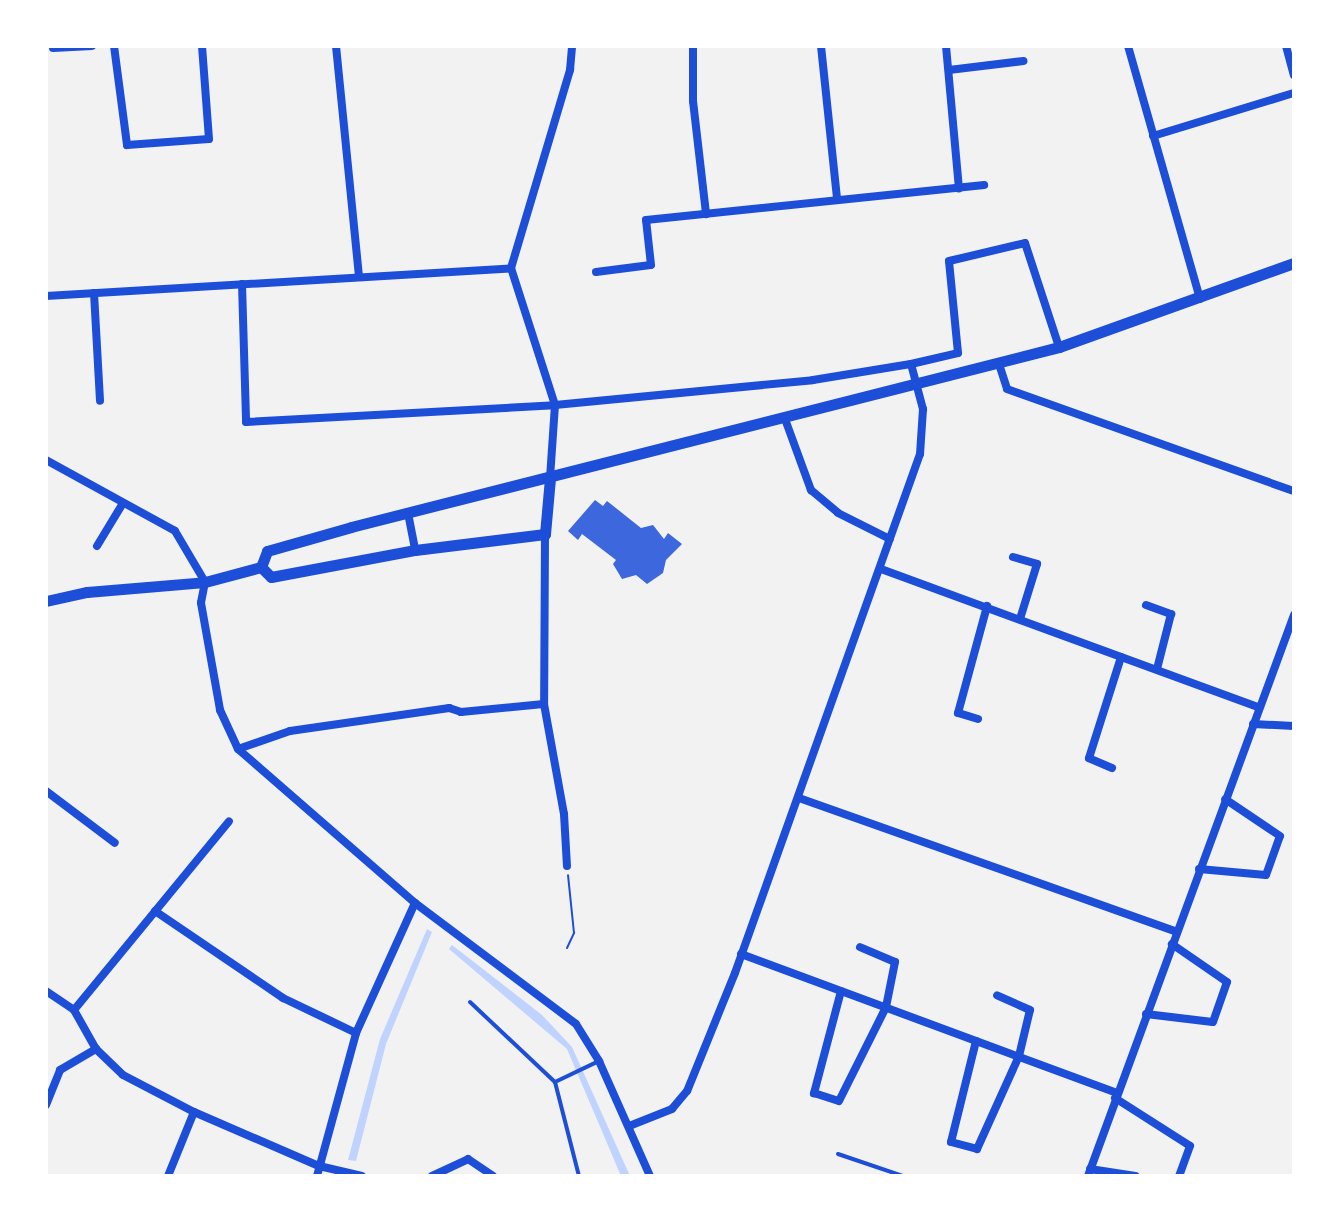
<!DOCTYPE html>
<html>
<head>
<meta charset="utf-8">
<style>
	body { margin:0 }
	#map { position:relative; width:1340px; height:1222px; overflow:hidden; background:#f2f2f2; font-family:Roboto,sans-serif }
	div>[style] { position:absolute }
	.water>* { inset:0; background:#bfd3fe }
	.building>* { inset:0; background:#3d67dc }
	.path>* { height:2px; margin:-1px; padding:0 1px; transform-origin:1px; border-radius:1px; background:#1d4ed8 }
	.service>* { height:4px; margin:-2px; padding:0 2px; transform-origin:2px; border-radius:2px; background:#1d4ed8 }
	.minor>* { height:8px; margin:-4px; padding:0 4px; transform-origin:4px; border-radius:4px; background:#1d4ed8 }
	.tertiary>* { height:11px; margin:-5.5px; padding:0 5.5px; transform-origin:5.5px; border-radius:5.5px; background:#1d4ed8 }
	span { translate:-50% -50%; white-space:nowrap; text-align:center; line-height:1.15; -webkit-text-stroke:8px #fff; paint-order:stroke }
	.frame { position:absolute; inset:0; border:48px solid #fff; pointer-events:none }
</style>
</head>
<body>
<div id="map">
	<div class="water">
		<div style="clip-path:polygon(427px 929px,432px 932px,386px 1044px,356px 1161px,348px 1160px,380px 1039px)"></div>
		<div style="clip-path:polygon(452px 945px,542px 1015px,572px 1047px,630px 1176px,621px 1176px,567px 1049px,449px 949px)"></div>
	</div>
	<div class="building">
		<div style="clip-path:polygon(595px 500px,603px 506px,607px 501px,641px 528px,653px 525px,664px 539px,668px 533px,682px 544px,666px 560px,663px 573px,647px 584px,636px 575px,622px 579px,613px 564px,616px 560px,582px 534px,578px 540px,568px 531px)"></div>
	</div>
	<div class="path">
		<div style="left:567px;top:948px;width:17px;rotate:-65deg"></div>
		<div style="left:574px;top:933px;width:58px;rotate:-95.9deg"></div>
	</div>
	<div class="service">
		<div style="left:470px;top:1002px;width:117px;rotate:43.3deg"></div>
		<div style="left:555px;top:1082px;width:97px;rotate:75.7deg"></div>
		<div style="left:555px;top:1082px;width:49px;rotate:-25.5deg"></div>
		<div style="left:838px;top:1154px;width:69px;rotate:18.7deg"></div>
	</div>
	<div class="minor">
		<div style="left:114px;top:46px;width:100px;rotate:82.5deg"></div>
		<div style="left:127px;top:145px;width:82px;rotate:-4.2deg"></div>
		<div style="left:209px;top:139px;width:93px;rotate:-94.3deg"></div>
		<div style="left:336px;top:46px;width:232px;rotate:84.3deg"></div>
		<div style="left:693px;top:46px;width:55px;rotate:90deg"></div>
		<div style="left:693px;top:101px;width:114px;rotate:83.4deg"></div>
		<div style="left:821px;top:46px;width:154px;rotate:84deg"></div>
		<div style="left:946px;top:46px;width:143px;rotate:84.8deg"></div>
		<div style="left:1128px;top:46px;width:263px;rotate:74.1deg"></div>
		<div style="left:1286px;top:46px;width:30px;rotate:75deg"></div>
		<div style="left:53px;top:48px;width:39px;rotate:-3deg"></div>
		<div style="left:949px;top:70px;width:75px;rotate:-6.9deg"></div>
		<div style="left:1153px;top:136px;width:147px;rotate:-17deg"></div>
		<div style="left:596px;top:272px;width:55px;rotate:-7.3deg"></div>
		<div style="left:651px;top:265px;width:45px;rotate:-96.3deg"></div>
		<div style="left:646px;top:220px;width:340px;rotate:-5.9deg"></div>
		<div style="left:242px;top:284px;width:138px;rotate:88.3deg"></div>
		<div style="left:246px;top:422px;width:309px;rotate:-3.1deg"></div>
		<div style="left:555px;top:405px;width:259px;rotate:-5.5deg"></div>
		<div style="left:813px;top:380px;width:99px;rotate:-9.3deg"></div>
		<div style="left:911px;top:364px;width:47px;rotate:75.1deg"></div>
		<div style="left:923px;top:409px;width:45px;rotate:93.8deg"></div>
		<div style="left:920px;top:454px;width:551px;rotate:109.62deg"></div>
		<div style="left:735px;top:973px;width:127px;rotate:112.1deg"></div>
		<div style="left:687px;top:1091px;width:23px;rotate:130deg"></div>
		<div style="left:672px;top:1109px;width:46px;rotate:158.4deg"></div>
		<div style="left:94px;top:293px;width:108px;rotate:86.8deg"></div>
		<div style="left:46px;top:296px;width:466px;rotate:-3.4deg"></div>
		<div style="left:911px;top:364px;width:48px;rotate:-13.2deg"></div>
		<div style="left:958px;top:353px;width:92px;rotate:-95.6deg"></div>
		<div style="left:949px;top:261px;width:78px;rotate:-13.3deg"></div>
		<div style="left:1025px;top:243px;width:109px;rotate:71.9deg"></div>
		<div style="left:999px;top:364px;width:26px;rotate:72deg"></div>
		<div style="left:1007px;top:389px;width:305px;rotate:19.6deg"></div>
		<div style="left:785px;top:419px;width:76px;rotate:69.9deg"></div>
		<div style="left:811px;top:490px;width:35px;rotate:40deg"></div>
		<div style="left:838px;top:513px;width:58px;rotate:26.6deg"></div>
		<div style="left:46px;top:460px;width:147px;rotate:28.8deg"></div>
		<div style="left:175px;top:531px;width:59px;rotate:59.5deg"></div>
		<div style="left:205px;top:582px;width:21px;rotate:101deg"></div>
		<div style="left:201px;top:603px;width:109px;rotate:79.9deg"></div>
		<div style="left:220px;top:710px;width:43px;rotate:65.2deg"></div>
		<div style="left:238px;top:749px;width:235px;rotate:41deg"></div>
		<div style="left:415px;top:903px;width:201px;rotate:36.9deg"></div>
		<div style="left:576px;top:1024px;width:44px;rotate:58.1deg"></div>
		<div style="left:599px;top:1061px;width:126px;rotate:66.1deg"></div>
		<div style="left:550px;top:478px;width:73px;rotate:-86.1deg"></div>
		<div style="left:555px;top:405px;width:144px;rotate:-107.8deg"></div>
		<div style="left:511px;top:268px;width:207px;rotate:-73.4deg"></div>
		<div style="left:570px;top:70px;width:24px;rotate:-85deg"></div>
		<div style="left:408px;top:513px;width:38px;rotate:79deg"></div>
		<div style="left:545px;top:534px;width:170px;rotate:90.3deg"></div>
		<div style="left:544px;top:704px;width:112px;rotate:79.7deg"></div>
		<div style="left:564px;top:814px;width:52px;rotate:86.7deg"></div>
		<div style="left:97px;top:546px;width:50px;rotate:-58.8deg"></div>
		<div style="left:1013px;top:557px;width:25px;rotate:16deg"></div>
		<div style="left:1037px;top:564px;width:58px;rotate:107.2deg"></div>
		<div style="left:881px;top:569px;width:402px;rotate:20.1deg"></div>
		<div style="left:1146px;top:605px;width:27px;rotate:20deg"></div>
		<div style="left:1171px;top:614px;width:57px;rotate:104.3deg"></div>
		<div style="left:978px;top:719px;width:21px;rotate:-163deg"></div>
		<div style="left:958px;top:713px;width:111px;rotate:-74.8deg"></div>
		<div style="left:1253px;top:724px;width:41px;rotate:2.8deg"></div>
		<div style="left:238px;top:749px;width:55px;rotate:-19.1deg"></div>
		<div style="left:290px;top:731px;width:161px;rotate:-8.2deg"></div>
		<div style="left:449px;top:708px;width:13px;rotate:18deg"></div>
		<div style="left:461px;top:712px;width:83px;rotate:-5.5deg"></div>
		<div style="left:1112px;top:768px;width:25px;rotate:-157deg"></div>
		<div style="left:1089px;top:758px;width:106px;rotate:-72.4deg"></div>
		<div style="left:46px;top:791px;width:86px;rotate:37deg"></div>
		<div style="left:799px;top:798px;width:401px;rotate:19.5deg"></div>
		<div style="left:1199px;top:869px;width:67px;rotate:5.1deg"></div>
		<div style="left:1266px;top:875px;width:41px;rotate:-70.3deg"></div>
		<div style="left:1280px;top:836px;width:66px;rotate:-146.1deg"></div>
		<div style="left:155px;top:911px;width:155px;rotate:34.2deg"></div>
		<div style="left:283px;top:998px;width:81px;rotate:25.6deg"></div>
		<div style="left:741px;top:954px;width:401px;rotate:20.3deg"></div>
		<div style="left:46px;top:991px;width:34px;rotate:34deg"></div>
		<div style="left:74px;top:1010px;width:45px;rotate:60.6deg"></div>
		<div style="left:96px;top:1049px;width:37px;rotate:44deg"></div>
		<div style="left:123px;top:1075px;width:80px;rotate:27.5deg"></div>
		<div style="left:194px;top:1112px;width:136px;rotate:23.4deg"></div>
		<div style="left:319px;top:1166px;width:44px;rotate:13.1deg"></div>
		<div style="left:841px;top:991px;width:106px;rotate:104.8deg"></div>
		<div style="left:814px;top:1093px;width:26px;rotate:18deg"></div>
		<div style="left:839px;top:1101px;width:105px;rotate:-63.4deg"></div>
		<div style="left:886px;top:1007px;width:46px;rotate:-78.7deg"></div>
		<div style="left:895px;top:962px;width:38px;rotate:-157deg"></div>
		<div style="left:74px;top:1010px;width:244px;rotate:-50.6deg"></div>
		<div style="left:1146px;top:1014px;width:67px;rotate:6.8deg"></div>
		<div style="left:1213px;top:1022px;width:42px;rotate:-70.7deg"></div>
		<div style="left:1227px;top:982px;width:67px;rotate:-145.4deg"></div>
		<div style="left:976px;top:1041px;width:104px;rotate:103.9deg"></div>
		<div style="left:951px;top:1142px;width:27px;rotate:15deg"></div>
		<div style="left:977px;top:1149px;width:102px;rotate:-65.7deg"></div>
		<div style="left:1019px;top:1056px;width:47px;rotate:-76.6deg"></div>
		<div style="left:1030px;top:1010px;width:36px;rotate:-156deg"></div>
		<div style="left:1115px;top:1098px;width:89px;rotate:32.6deg"></div>
		<div style="left:1190px;top:1146px;width:32px;rotate:110deg"></div>
		<div style="left:46px;top:1105px;width:38px;rotate:-68deg"></div>
		<div style="left:60px;top:1070px;width:42px;rotate:-30.3deg"></div>
		<div style="left:1090px;top:1169px;width:46px;rotate:8.8deg"></div>
		<div style="left:168px;top:1176px;width:69px;rotate:-67.9deg"></div>
		<div style="left:317px;top:1176px;width:148px;rotate:-74.7deg"></div>
		<div style="left:356px;top:1033px;width:143px;rotate:-65.6deg"></div>
		<div style="left:432px;top:1176px;width:40px;rotate:-25deg"></div>
		<div style="left:468px;top:1159px;width:30px;rotate:34deg"></div>
		<div style="left:1088px;top:1176px;width:598px;rotate:-69.84deg"></div>
	</div>
	<div class="tertiary">
		<div style="left:261px;top:567px;width:17px;rotate:-69deg"></div>
		<div style="left:267px;top:551px;width:87px;rotate:-15.9deg"></div>
		<div style="left:351px;top:527px;width:731px;rotate:-14.26deg"></div>
		<div style="left:1059px;top:347px;width:250px;rotate:-19.7deg"></div>
		<div style="left:261px;top:567px;width:14px;rotate:45deg"></div>
		<div style="left:271px;top:577px;width:147px;rotate:-10.6deg"></div>
		<div style="left:415px;top:550px;width:131px;rotate:-7deg"></div>
		<div style="left:545px;top:534px;width:56px;rotate:-84.9deg"></div>
		<div style="left:46px;top:601px;width:42px;rotate:-12.4deg"></div>
		<div style="left:87px;top:592px;width:118px;rotate:-4.8deg"></div>
		<div style="left:205px;top:582px;width:58px;rotate:-15deg"></div>
	</div>
	<div class="frame"></div>
</div>
</body>
</html>
